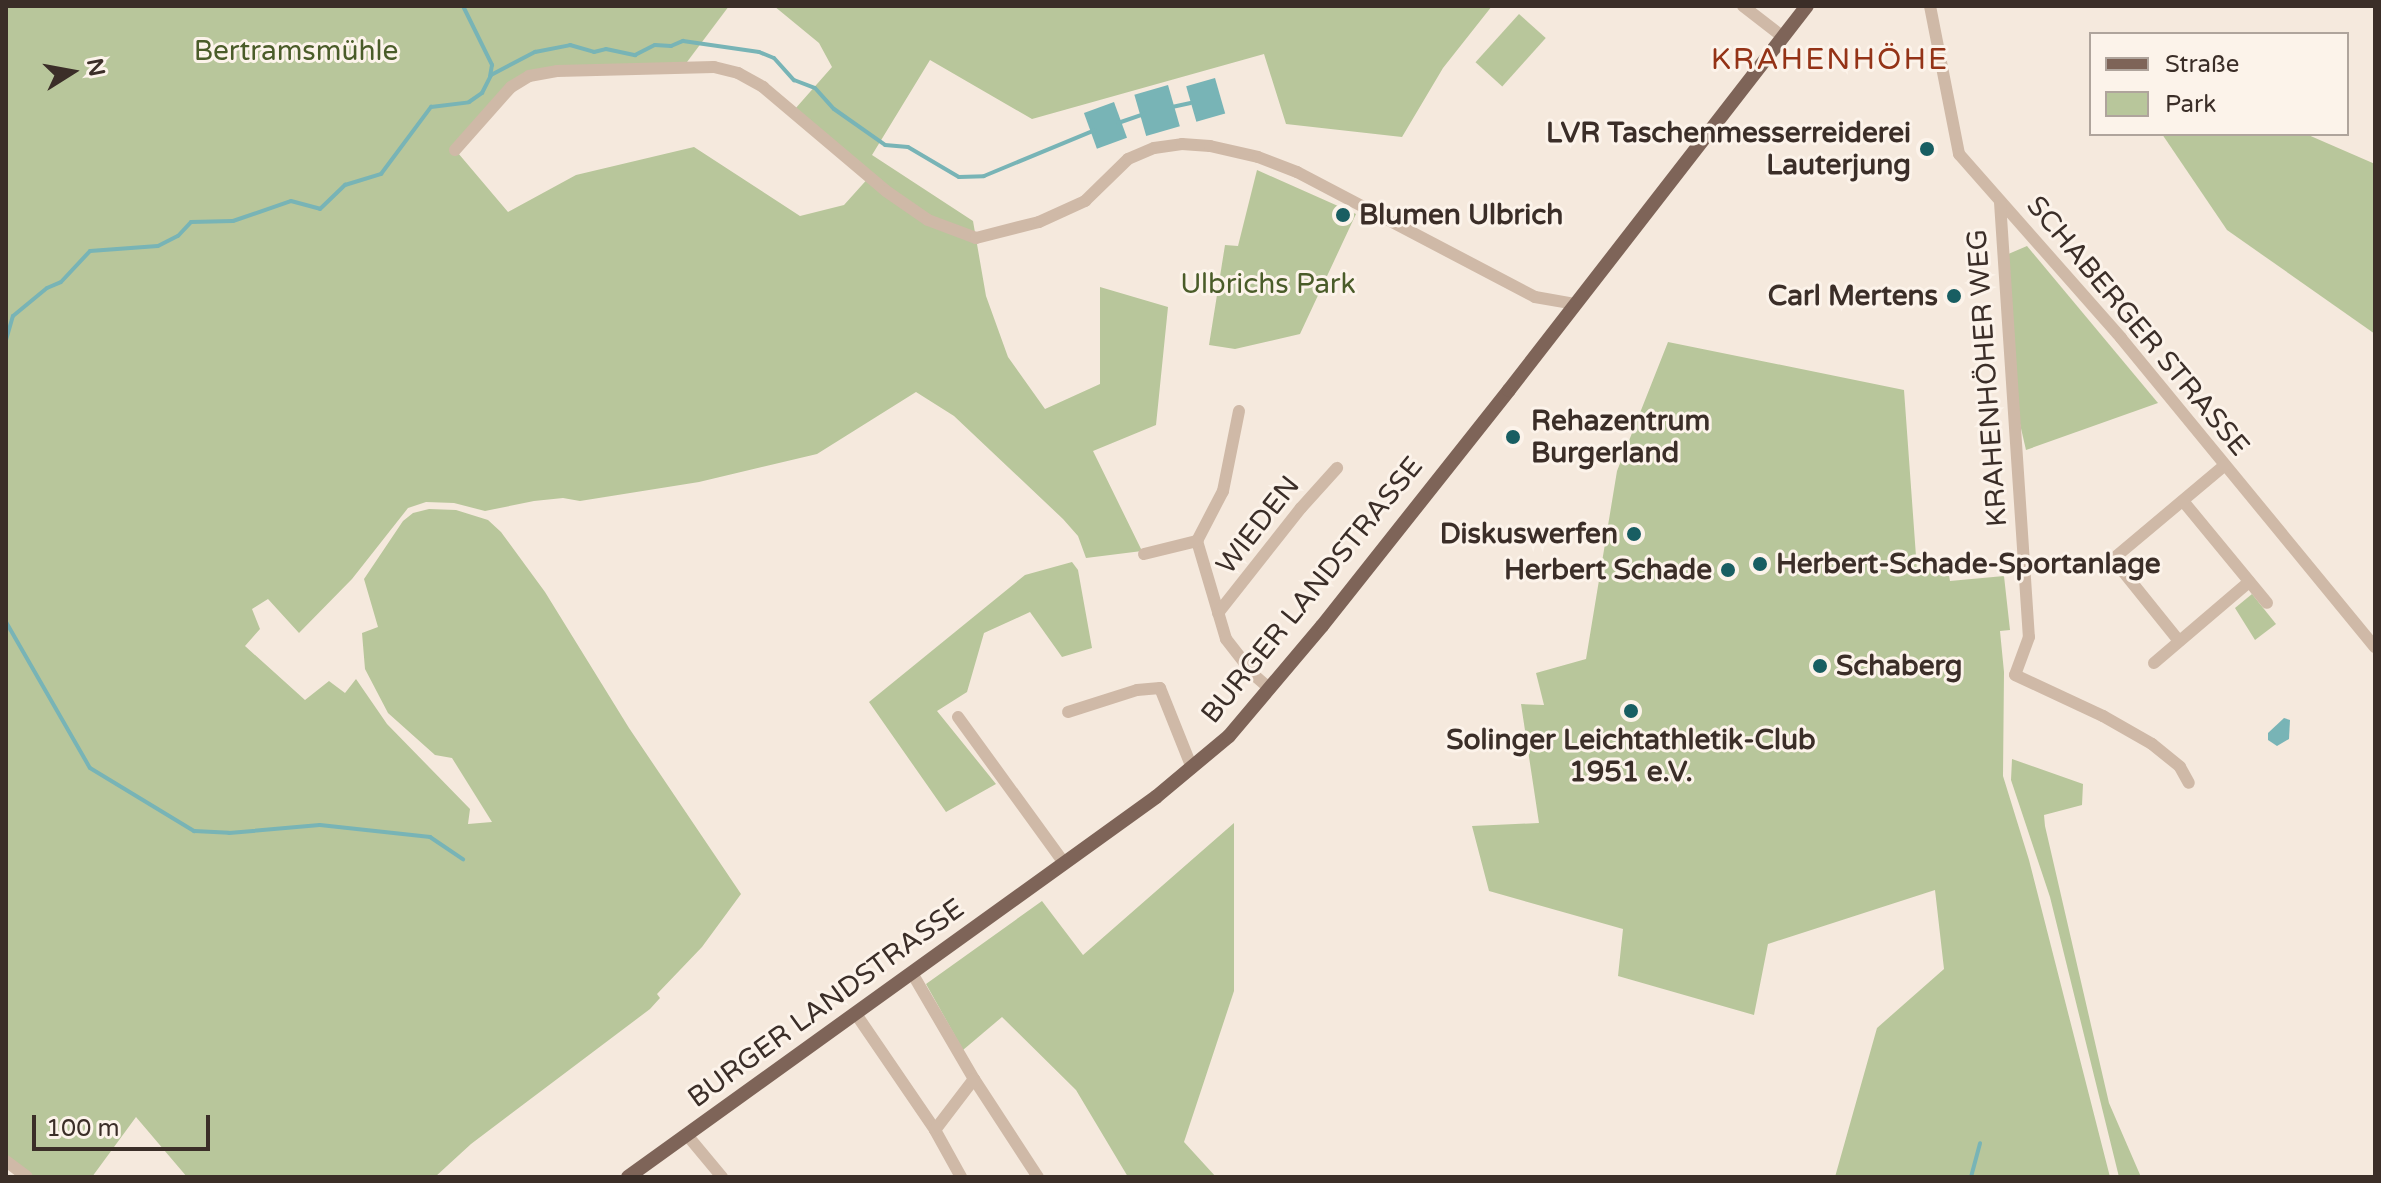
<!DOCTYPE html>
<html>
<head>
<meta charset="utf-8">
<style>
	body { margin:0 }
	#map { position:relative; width:2381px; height:1183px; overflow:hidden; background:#f5e9dd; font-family:"Varela Round",sans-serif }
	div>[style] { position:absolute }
	.green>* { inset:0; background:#b8c69b; transform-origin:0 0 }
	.water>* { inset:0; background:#78b4b6; transform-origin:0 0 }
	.stream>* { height:4px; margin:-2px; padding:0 2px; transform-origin:2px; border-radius:2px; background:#78b4b6 }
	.minor>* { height:12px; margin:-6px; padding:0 6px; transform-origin:6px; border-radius:6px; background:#cfb9a7 }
	.major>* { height:14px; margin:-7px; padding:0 7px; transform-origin:7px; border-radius:7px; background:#7e6458 }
	.dots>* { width:22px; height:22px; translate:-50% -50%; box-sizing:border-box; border:4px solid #fcf3ea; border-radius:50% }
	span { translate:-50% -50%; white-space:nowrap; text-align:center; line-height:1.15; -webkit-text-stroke:6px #fcf3ea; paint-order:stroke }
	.park-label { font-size:28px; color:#4a5c29 }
	.poi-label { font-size:28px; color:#3b2e28; font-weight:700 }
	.right { translate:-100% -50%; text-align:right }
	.left { translate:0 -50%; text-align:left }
	.street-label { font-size:28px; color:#3b2e28 }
	.neighbourhood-label { font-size:30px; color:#943317; letter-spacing:2px }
	.frame { position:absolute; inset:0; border:8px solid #3b2e28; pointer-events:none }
	.legend { position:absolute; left:2089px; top:32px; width:260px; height:104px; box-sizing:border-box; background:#fcf3ea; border:2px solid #afa49c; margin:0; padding:10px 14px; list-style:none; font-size:24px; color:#3b2e28 }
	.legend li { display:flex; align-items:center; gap:16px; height:40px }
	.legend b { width:40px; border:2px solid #afa49c }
	.north { position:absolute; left:32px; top:32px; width:80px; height:80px; -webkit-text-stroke:6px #fcf3ea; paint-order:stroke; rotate:79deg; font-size:22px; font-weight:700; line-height:32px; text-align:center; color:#3b2e28 }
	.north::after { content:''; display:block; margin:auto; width:28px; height:36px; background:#3b2e28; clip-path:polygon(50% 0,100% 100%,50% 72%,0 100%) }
	.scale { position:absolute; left:32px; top:1115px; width:178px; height:36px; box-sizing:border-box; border:4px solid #3b2e28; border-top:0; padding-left:10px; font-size:24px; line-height:28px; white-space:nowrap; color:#3b2e28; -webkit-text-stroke:6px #fcf3ea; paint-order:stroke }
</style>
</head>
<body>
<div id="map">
	<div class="green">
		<div style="clip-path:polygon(6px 6px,729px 6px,687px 62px,524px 73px,458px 153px,508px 212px,576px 175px,694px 147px,800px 216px,844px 205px,871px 175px,795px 109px,832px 67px,819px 43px,774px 6px,1492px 6px,1443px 68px,1402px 137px,1286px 124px,1264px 54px,1032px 119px,930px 60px,872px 155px,973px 221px,986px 296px,1008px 357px,1045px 409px,1100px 384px,1100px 287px,1168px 307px,1156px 425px,1093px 451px,1142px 551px,1086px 558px,1078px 536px,1063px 519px,954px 416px,916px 392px,817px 454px,699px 482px,580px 501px,563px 498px,534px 501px,485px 511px,454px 503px,426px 502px,408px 508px,352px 579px,299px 633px,268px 599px,252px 609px,260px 629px,245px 646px,305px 700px,329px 681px,345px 693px,356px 679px,387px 724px,470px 809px,468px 824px,492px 822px,452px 758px,435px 755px,388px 713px,365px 669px,362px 633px,378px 627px,364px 579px,403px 521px,413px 513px,429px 509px,456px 510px,488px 520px,501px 532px,545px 592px,629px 728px,741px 894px,702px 947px,657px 994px,660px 998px,650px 1009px,471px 1144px,435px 1177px,187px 1177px,136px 1117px,92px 1177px,32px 1177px,6px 1158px)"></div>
		<div style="left:1519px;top:14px;width:36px;height:65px;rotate:42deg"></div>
		<div style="clip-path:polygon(2162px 134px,2306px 134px,2375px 164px,2375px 334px,2227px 230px)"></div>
		<div style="clip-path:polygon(1257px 170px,1356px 214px,1300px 334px,1235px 349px,1209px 345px,1225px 245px,1238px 246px)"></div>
		<div style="clip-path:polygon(2027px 246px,2158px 403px,2026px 450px,2020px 424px,2006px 255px)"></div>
		<div style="clip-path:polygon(1668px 342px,1904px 390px,1917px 570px,1948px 569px,1950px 581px,2004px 576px,2010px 630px,2000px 631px,2004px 672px,2003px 776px,2029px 860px,2110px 1177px,1835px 1177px,1877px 1028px,1944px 969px,1935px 890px,1768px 944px,1754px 1015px,1618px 976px,1623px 929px,1489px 891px,1472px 826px,1539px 823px,1521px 704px,1544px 705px,1536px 673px,1586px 659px,1617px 471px)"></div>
		<div style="clip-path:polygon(1072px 562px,1078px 570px,1092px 648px,1062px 657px,1030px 612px,984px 633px,967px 692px,937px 711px,996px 784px,946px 812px,869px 702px,1025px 575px)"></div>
		<div style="clip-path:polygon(2252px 594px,2276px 624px,2255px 640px,2235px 608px)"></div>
		<div style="clip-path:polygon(2012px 759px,2083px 784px,2082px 805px,2044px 815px,2045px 826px,2109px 1103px,2141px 1177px,2119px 1177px,2050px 897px,2011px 780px)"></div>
		<div style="clip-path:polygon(1234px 823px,1234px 991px,1184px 1142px,1216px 1177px,1128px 1177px,1076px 1090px,1002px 1017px,963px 1050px,926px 984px,1042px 901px,1083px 955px)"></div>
	</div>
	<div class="water">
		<div style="left:1215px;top:78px;width:37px;height:30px;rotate:74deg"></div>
		<div style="left:1168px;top:85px;width:43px;height:35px;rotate:74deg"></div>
		<div style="left:1114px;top:102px;width:38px;height:32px;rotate:70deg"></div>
		<div style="clip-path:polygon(2284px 718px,2290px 720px,2289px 739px,2277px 746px,2268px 740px,2268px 733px)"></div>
	</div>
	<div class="stream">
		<div style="left:463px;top:6px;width:66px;rotate:63.8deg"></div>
		<div style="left:492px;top:65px;width:11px;rotate:100deg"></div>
		<div style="left:1172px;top:107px;width:19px;rotate:-12deg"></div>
		<div style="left:1118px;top:123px;width:28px;rotate:-19deg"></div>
		<div style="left:6px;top:340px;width:25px;rotate:-74deg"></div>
		<div style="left:13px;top:316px;width:44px;rotate:-39.5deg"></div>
		<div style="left:47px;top:288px;width:15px;rotate:-23deg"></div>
		<div style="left:61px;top:282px;width:42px;rotate:-46.9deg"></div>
		<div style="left:90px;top:251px;width:68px;rotate:-4.2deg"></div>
		<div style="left:158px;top:246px;width:22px;rotate:-27deg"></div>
		<div style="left:178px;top:236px;width:19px;rotate:-47deg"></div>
		<div style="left:191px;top:222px;width:42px;rotate:-1.4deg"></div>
		<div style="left:233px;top:221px;width:61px;rotate:-19deg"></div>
		<div style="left:291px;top:201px;width:30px;rotate:15deg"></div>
		<div style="left:320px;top:209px;width:35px;rotate:-44deg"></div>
		<div style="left:345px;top:185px;width:38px;rotate:-17deg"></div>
		<div style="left:381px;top:174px;width:84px;rotate:-53.3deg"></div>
		<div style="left:431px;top:107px;width:38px;rotate:-7deg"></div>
		<div style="left:469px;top:102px;width:16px;rotate:-35deg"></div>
		<div style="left:482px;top:93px;width:20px;rotate:-63deg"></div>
		<div style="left:491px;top:75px;width:50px;rotate:-27.6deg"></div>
		<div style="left:535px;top:52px;width:36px;rotate:-11deg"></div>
		<div style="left:570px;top:45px;width:25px;rotate:16deg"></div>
		<div style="left:594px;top:52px;width:12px;rotate:-14deg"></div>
		<div style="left:606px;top:49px;width:30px;rotate:12deg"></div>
		<div style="left:635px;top:55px;width:22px;rotate:-27deg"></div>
		<div style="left:655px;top:45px;width:16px;rotate:4deg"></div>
		<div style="left:671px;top:46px;width:13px;rotate:-23deg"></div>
		<div style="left:683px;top:41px;width:77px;rotate:8.2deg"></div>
		<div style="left:759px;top:52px;width:16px;rotate:22deg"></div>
		<div style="left:774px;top:58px;width:30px;rotate:48deg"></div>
		<div style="left:794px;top:80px;width:22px;rotate:21deg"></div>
		<div style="left:815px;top:88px;width:28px;rotate:48deg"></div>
		<div style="left:834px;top:109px;width:62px;rotate:35.2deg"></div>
		<div style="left:885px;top:145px;width:23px;rotate:5deg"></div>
		<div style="left:908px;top:147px;width:59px;rotate:30.5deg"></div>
		<div style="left:959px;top:177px;width:25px;rotate:-2deg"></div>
		<div style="left:984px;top:176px;width:120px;rotate:-22.5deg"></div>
		<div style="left:6px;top:622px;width:168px;rotate:60.1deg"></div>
		<div style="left:90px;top:768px;width:122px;rotate:31.2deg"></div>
		<div style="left:194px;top:831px;width:35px;rotate:3deg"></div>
		<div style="left:229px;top:833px;width:91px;rotate:-5deg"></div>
		<div style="left:320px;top:825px;width:111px;rotate:6.2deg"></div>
		<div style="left:430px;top:837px;width:40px;rotate:34deg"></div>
		<div style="left:1971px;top:1177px;width:35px;rotate:-75deg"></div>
	</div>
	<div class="minor">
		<div style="left:1743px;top:6px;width:51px;rotate:37.8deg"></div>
		<div style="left:1930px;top:6px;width:151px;rotate:78.9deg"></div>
		<div style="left:1959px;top:154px;width:245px;rotate:48.6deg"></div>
		<div style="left:2121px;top:338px;width:400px;rotate:50.6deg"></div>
		<div style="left:455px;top:150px;width:84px;rotate:-48.4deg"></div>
		<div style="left:511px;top:87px;width:21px;rotate:-31deg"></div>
		<div style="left:529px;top:76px;width:28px;rotate:-10deg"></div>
		<div style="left:557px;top:71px;width:157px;rotate:-1.5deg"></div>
		<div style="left:714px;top:67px;width:25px;rotate:14deg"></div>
		<div style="left:738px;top:73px;width:29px;rotate:29deg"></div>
		<div style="left:763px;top:87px;width:161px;rotate:40.2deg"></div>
		<div style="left:886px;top:191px;width:51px;rotate:34.6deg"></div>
		<div style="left:928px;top:220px;width:51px;rotate:20.6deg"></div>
		<div style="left:976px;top:238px;width:65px;rotate:-14.3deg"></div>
		<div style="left:1039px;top:222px;width:51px;rotate:-24.5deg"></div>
		<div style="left:1085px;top:201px;width:60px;rotate:-44.3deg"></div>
		<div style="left:1128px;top:159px;width:28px;rotate:-23deg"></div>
		<div style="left:1154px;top:148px;width:28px;rotate:-8deg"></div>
		<div style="left:1182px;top:144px;width:28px;rotate:4deg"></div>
		<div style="left:1210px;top:146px;width:49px;rotate:12.9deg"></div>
		<div style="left:1258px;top:157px;width:42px;rotate:21deg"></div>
		<div style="left:1297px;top:172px;width:269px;rotate:27.7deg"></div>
		<div style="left:1535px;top:297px;width:40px;rotate:10deg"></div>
		<div style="left:2000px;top:202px;width:436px;rotate:86.2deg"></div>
		<div style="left:2029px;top:637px;width:40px;rotate:110.2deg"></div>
		<div style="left:2015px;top:675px;width:97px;rotate:25deg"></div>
		<div style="left:2103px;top:716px;width:56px;rotate:29.7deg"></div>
		<div style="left:2152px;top:744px;width:36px;rotate:39deg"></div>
		<div style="left:2180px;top:767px;width:18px;rotate:61deg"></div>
		<div style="left:1239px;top:411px;width:82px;rotate:101.3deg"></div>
		<div style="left:1223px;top:491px;width:56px;rotate:117.5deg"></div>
		<div style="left:1197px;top:541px;width:102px;rotate:73.5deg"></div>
		<div style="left:1226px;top:639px;width:46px;rotate:52.1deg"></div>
		<div style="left:1254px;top:675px;width:21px;rotate:41deg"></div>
		<div style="left:2183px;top:501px;width:132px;rotate:50.5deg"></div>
		<div style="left:1144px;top:554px;width:55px;rotate:-13.8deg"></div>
		<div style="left:1218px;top:613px;width:134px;rotate:-51.7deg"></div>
		<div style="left:1301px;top:508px;width:54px;rotate:-48deg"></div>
		<div style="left:2179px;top:641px;width:105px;rotate:-128.8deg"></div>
		<div style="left:2113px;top:559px;width:146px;rotate:-40deg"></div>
		<div style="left:2154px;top:663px;width:125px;rotate:-40.5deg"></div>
		<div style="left:1068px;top:712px;width:72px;rotate:-17.7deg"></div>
		<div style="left:1137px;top:690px;width:23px;rotate:-5deg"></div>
		<div style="left:1160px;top:688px;width:86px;rotate:68.2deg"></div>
		<div style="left:958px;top:717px;width:180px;rotate:54deg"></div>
		<div style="left:912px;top:973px;width:123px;rotate:59.7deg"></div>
		<div style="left:974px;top:1079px;width:117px;rotate:56.9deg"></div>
		<div style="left:856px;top:1014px;width:140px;rotate:55.7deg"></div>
		<div style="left:935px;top:1130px;width:54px;rotate:61deg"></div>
		<div style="left:935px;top:1130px;width:64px;rotate:-52.6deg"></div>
		<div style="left:687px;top:1135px;width:55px;rotate:50.2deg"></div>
		<div style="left:6px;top:1161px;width:26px;rotate:37deg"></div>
	</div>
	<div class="major">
		<div style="left:628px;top:1177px;width:651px;rotate:-35.74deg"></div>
		<div style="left:1156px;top:797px;width:95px;rotate:-39.9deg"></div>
		<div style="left:1229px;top:736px;width:144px;rotate:-49.8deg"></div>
		<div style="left:1322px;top:626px;width:301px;rotate:-51.6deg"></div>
		<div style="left:1509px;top:390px;width:486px;rotate:-52.2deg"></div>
	</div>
	<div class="dots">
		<div style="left:1927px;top:149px;background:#185e62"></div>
		<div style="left:1343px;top:215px;background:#185e62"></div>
		<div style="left:1954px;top:296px;background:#185e62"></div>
		<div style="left:1513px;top:437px;background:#185e62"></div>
		<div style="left:1634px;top:534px;background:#185e62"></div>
		<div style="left:1760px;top:564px;background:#185e62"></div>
		<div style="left:1728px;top:570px;background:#185e62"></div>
		<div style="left:1820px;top:666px;background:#185e62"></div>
		<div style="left:1631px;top:711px;background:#185e62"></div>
	</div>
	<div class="park-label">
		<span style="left:296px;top:51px">Bertramsmühle</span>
		<span style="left:1268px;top:284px">Ulbrichs Park</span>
	</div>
	<div class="poi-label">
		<span class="right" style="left:1911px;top:149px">LVR Taschenmesserreiderei<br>Lauterjung</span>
		<span class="left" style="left:1359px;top:215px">Blumen Ulbrich</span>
		<span class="right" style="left:1938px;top:296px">Carl Mertens</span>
		<span class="left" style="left:1531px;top:437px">Rehazentrum<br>Burgerland</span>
		<span class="right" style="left:1618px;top:534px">Diskuswerfen</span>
		<span class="left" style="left:1776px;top:564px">Herbert-Schade-Sportanlage</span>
		<span class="right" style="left:1712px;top:570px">Herbert Schade</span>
		<span class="left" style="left:1836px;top:666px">Schaberg</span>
		<span style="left:1631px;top:756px">Solinger Leichtathletik-Club<br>1951 e.V.</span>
	</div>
	<div class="street-label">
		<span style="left:2138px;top:326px;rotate:50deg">SCHABERGER STRASSE</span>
		<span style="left:1987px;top:378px;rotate:-94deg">KRAHENHÖHER WEG</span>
		<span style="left:1258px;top:525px;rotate:-52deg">WIEDEN</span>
		<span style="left:1312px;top:590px;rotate:-51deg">BURGER LANDSTRASSE</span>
		<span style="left:826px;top:1003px;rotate:-36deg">BURGER LANDSTRASSE</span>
	</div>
	<div class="neighbourhood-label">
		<span style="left:1830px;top:60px">KRAHENHÖHE</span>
	</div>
	<div class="frame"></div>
	<ul class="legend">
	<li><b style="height:10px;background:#7e6458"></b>Straße</li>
	<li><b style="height:22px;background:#b8c69b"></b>Park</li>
	</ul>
	<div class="north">N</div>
	<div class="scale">100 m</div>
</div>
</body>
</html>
